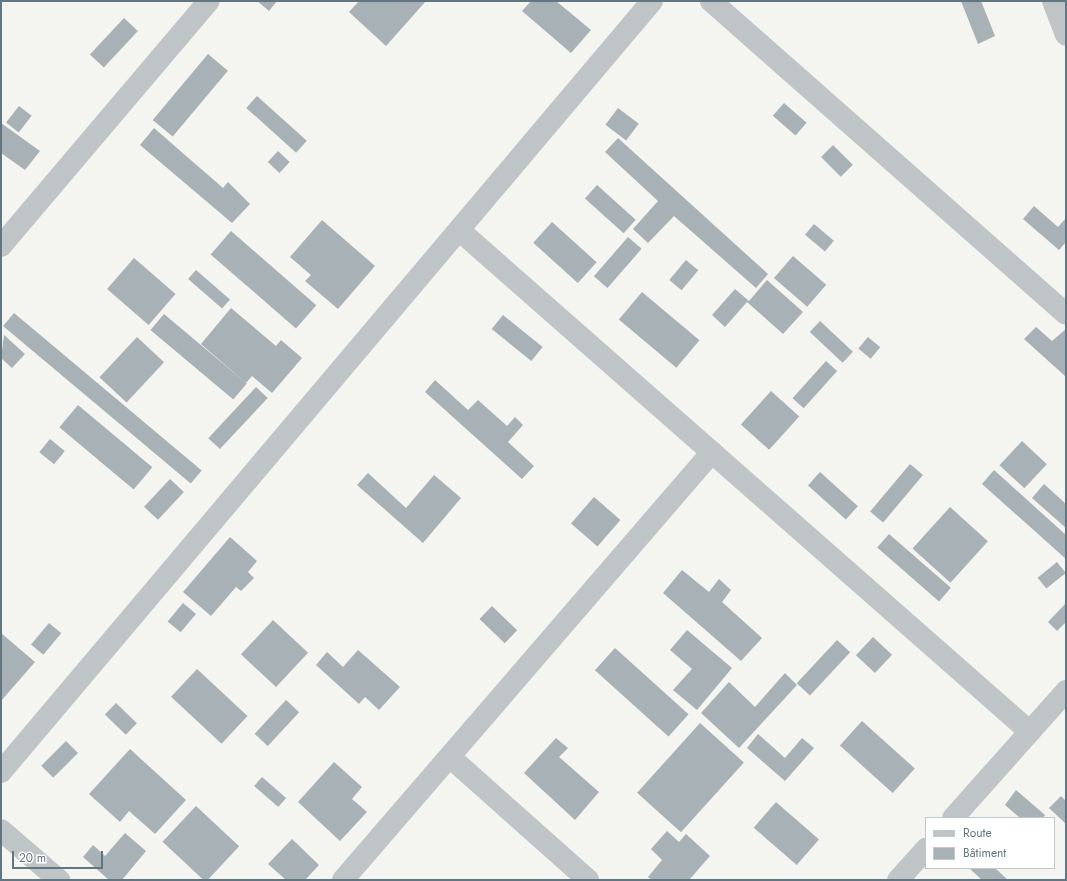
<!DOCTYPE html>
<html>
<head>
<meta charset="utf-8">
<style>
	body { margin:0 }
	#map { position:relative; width:1067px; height:881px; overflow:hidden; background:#f4f4f0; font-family:Jost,sans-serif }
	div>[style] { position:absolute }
	.building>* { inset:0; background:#a8b1b5; transform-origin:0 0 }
	.minor>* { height:22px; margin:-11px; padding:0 11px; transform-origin:11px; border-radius:11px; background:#bfc4c6 }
	.tertiary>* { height:22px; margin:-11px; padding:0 11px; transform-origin:11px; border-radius:11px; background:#bfc4c6 }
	span { translate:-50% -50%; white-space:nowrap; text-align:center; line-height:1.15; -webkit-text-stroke:4px #fff; paint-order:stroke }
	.frame { position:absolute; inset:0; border:2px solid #627682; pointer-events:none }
	.legend { position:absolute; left:925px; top:817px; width:130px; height:52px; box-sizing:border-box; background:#fff; border:1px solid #c0c8cd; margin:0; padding:5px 7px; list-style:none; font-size:12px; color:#627682 }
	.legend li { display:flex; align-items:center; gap:8px; height:20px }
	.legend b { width:20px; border:1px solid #c0c8cd }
	.scale { position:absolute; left:12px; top:851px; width:91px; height:18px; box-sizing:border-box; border:2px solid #627682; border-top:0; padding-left:5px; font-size:12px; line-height:14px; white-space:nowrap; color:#627682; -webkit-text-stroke:3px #fff; paint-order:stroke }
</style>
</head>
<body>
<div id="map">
	<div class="building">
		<div style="clip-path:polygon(257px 1px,277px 1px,269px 11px)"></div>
		<div style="clip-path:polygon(359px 1px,426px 1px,386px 46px,349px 12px)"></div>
		<div style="clip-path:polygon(531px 1px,556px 1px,591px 30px,571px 53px,522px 11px)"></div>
		<div style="clip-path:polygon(961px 1px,981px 1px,995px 36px,978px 44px)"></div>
		<div style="left:124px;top:18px;width:19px;height:50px;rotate:43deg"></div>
		<div style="left:208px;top:54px;width:26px;height:86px;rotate:40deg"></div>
		<div style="left:257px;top:96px;width:67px;height:16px;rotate:42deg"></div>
		<div style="left:784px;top:103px;width:30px;height:17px;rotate:41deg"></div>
		<div style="left:19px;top:106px;width:16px;height:21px;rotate:38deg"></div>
		<div style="left:618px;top:108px;width:26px;height:21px;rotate:37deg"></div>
		<div style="clip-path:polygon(1px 123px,40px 151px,25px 170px,1px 153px)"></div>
		<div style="clip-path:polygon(154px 128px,223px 188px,228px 182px,250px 204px,232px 223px,140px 145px)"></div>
		<div style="clip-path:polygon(618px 138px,768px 274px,756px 288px,674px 216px,648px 243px,633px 229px,658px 201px,605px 152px)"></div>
		<div style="left:833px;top:145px;width:28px;height:17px;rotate:45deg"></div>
		<div style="left:278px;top:151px;width:16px;height:15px;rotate:43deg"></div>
		<div style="left:597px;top:185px;width:52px;height:18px;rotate:42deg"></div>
		<div style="clip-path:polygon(1034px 206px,1058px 227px,1066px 218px,1066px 242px,1059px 250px,1023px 219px)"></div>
		<div style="clip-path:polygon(322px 220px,375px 266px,338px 309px,305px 281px,311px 275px,290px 257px)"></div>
		<div style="left:552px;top:222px;width:60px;height:28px;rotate:42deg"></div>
		<div style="left:814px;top:224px;width:26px;height:14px;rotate:40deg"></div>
		<div style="left:231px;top:231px;width:113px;height:31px;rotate:41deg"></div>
		<div style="left:628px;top:237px;width:18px;height:52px;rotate:41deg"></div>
		<div style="left:793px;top:256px;width:44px;height:29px;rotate:41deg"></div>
		<div style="left:134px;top:258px;width:55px;height:41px;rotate:41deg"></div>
		<div style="left:686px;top:260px;width:16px;height:26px;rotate:40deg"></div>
		<div style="left:196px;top:270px;width:45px;height:12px;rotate:41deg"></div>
		<div style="clip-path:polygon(767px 280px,803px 312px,783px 334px,747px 302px,725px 327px,712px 315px,735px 289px,749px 301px)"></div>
		<div style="left:642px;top:292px;width:75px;height:36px;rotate:40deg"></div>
		<div style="clip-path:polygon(231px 308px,276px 346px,281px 340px,302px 358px,272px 393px,252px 376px,246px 383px,201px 344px)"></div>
		<div style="left:14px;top:313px;width:245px;height:17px;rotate:40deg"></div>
		<div style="left:164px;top:314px;width:108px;height:21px;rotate:40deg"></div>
		<div style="left:503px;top:315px;width:51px;height:18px;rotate:39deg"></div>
		<div style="left:820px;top:321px;width:45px;height:15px;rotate:43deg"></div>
		<div style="clip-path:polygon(1036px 327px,1052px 341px,1066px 329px,1065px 376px,1024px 339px)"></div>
		<div style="clip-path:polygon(4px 335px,25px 354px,12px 368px,1px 358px)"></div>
		<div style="left:137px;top:337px;width:37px;height:55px;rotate:43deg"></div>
		<div style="left:868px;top:337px;width:16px;height:15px;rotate:40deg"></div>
		<div style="left:826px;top:361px;width:15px;height:50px;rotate:42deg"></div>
		<div style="clip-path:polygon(435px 380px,468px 410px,478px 400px,507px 426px,515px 417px,523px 425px,508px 442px,534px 466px,522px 479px,425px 392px)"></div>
		<div style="left:256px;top:387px;width:16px;height:70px;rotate:43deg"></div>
		<div style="left:771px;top:391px;width:38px;height:45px;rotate:42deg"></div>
		<div style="left:78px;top:405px;width:97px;height:29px;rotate:40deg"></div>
		<div style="left:50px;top:439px;width:19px;height:17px;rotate:39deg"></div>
		<div style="left:1022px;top:441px;width:34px;height:33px;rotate:43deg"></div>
		<div style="left:910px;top:464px;width:17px;height:62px;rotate:40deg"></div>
		<div style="clip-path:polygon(994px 470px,1066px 535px,1066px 559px,982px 484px)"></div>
		<div style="left:820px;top:472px;width:51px;height:18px;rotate:42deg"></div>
		<div style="clip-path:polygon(368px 473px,406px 508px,434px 475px,461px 498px,423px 543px,357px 485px)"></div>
		<div style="left:170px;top:479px;width:19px;height:38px;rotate:43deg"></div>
		<div style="clip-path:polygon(1044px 484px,1066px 504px,1066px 528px,1032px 498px)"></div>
		<div style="left:594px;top:497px;width:35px;height:35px;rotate:41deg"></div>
		<div style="left:950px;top:507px;width:51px;height:56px;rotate:42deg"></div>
		<div style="left:889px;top:534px;width:82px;height:18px;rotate:41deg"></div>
		<div style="clip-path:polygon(230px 537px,257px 561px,248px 572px,254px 578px,241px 591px,236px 587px,211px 616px,183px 592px)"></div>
		<div style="left:1057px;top:562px;width:14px;height:25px;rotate:51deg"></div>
		<div style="clip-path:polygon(682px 570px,709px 592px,719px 579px,731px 590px,722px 602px,762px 638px,741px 661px,663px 593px)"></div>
		<div style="left:183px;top:603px;width:17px;height:24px;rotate:40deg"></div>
		<div style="clip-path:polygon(1066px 603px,1066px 622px,1057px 631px,1048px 622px)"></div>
		<div style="left:492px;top:606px;width:35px;height:18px;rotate:44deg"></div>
		<div style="left:273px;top:620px;width:48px;height:47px;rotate:43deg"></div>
		<div style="left:49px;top:623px;width:16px;height:28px;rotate:40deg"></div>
		<div style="clip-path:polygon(687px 630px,732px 668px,697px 710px,673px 690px,692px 669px,670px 650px)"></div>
		<div style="clip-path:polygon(1px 633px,35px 662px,1px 701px)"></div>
		<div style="left:873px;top:637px;width:26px;height:25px;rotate:43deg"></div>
		<div style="left:837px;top:640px;width:18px;height:59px;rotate:43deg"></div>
		<div style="left:615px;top:648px;width:99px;height:30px;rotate:42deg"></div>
		<div style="clip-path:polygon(358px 650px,400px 687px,379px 710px,365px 697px,359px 704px,316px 665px,327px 652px,343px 667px)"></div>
		<div style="left:197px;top:669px;width:69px;height:38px;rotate:43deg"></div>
		<div style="clip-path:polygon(785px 673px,797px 685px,739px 748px,701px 713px,729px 682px,755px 707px)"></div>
		<div style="left:286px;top:700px;width:18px;height:46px;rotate:43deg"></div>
		<div style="left:116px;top:703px;width:29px;height:16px;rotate:44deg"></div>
		<div style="left:862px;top:721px;width:71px;height:33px;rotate:42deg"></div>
		<div style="left:700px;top:723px;width:59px;height:94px;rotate:42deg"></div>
		<div style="clip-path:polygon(758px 734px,785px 758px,802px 738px,814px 748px,785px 781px,747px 748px)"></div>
		<div style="clip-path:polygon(556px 738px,568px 748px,559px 757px,599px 792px,575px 820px,524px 773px)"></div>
		<div style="left:66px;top:741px;width:17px;height:35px;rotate:45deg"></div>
		<div style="clip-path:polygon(130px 749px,186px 800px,155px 834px,129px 811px,120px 822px,89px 794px)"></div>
		<div style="clip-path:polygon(334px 762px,362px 787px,352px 799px,367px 812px,340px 841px,298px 802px)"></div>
		<div style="left:262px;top:777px;width:32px;height:12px;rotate:41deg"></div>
		<div style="clip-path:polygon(1016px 790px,1045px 815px,1043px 818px,1020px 818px,1005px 805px)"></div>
		<div style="clip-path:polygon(1061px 796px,1066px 801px,1066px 824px,1049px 808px)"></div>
		<div style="left:776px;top:802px;width:57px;height:34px;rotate:41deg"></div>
		<div style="left:196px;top:806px;width:59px;height:49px;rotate:43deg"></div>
		<div style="clip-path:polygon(667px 831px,679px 842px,686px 834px,710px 856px,689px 880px,652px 880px,648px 877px,662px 860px,651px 849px)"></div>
		<div style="clip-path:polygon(125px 833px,146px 851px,122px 880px,109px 880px,83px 857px,93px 845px,105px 856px)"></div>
		<div style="clip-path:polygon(292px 839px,319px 865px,305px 880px,286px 880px,268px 864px)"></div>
		<div style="clip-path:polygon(969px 868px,995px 868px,1008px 880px,982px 880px)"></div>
	</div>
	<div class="minor">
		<div style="left:711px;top:1px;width:473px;rotate:41.4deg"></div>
		<div style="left:459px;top:230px;width:760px;rotate:41.32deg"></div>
		<div style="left:1px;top:246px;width:321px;rotate:-49.7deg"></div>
		<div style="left:450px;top:757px;width:185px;rotate:41.7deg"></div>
		<div style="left:1px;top:772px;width:1009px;rotate:-49.82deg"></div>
		<div style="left:953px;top:818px;width:170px;rotate:-48.3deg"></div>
		<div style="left:1px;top:830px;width:77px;rotate:40.8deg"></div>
		<div style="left:343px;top:880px;width:565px;rotate:-49.23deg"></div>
		<div style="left:898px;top:880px;width:42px;rotate:-47.9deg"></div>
	</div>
	<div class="tertiary">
		<div style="left:1053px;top:1px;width:36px;rotate:69deg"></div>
	</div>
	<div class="frame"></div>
	<ul class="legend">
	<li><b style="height:5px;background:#bfc4c6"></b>Route</li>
	<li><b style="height:11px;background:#a8b1b5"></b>Bâtiment</li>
	</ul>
	<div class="scale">20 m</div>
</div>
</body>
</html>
